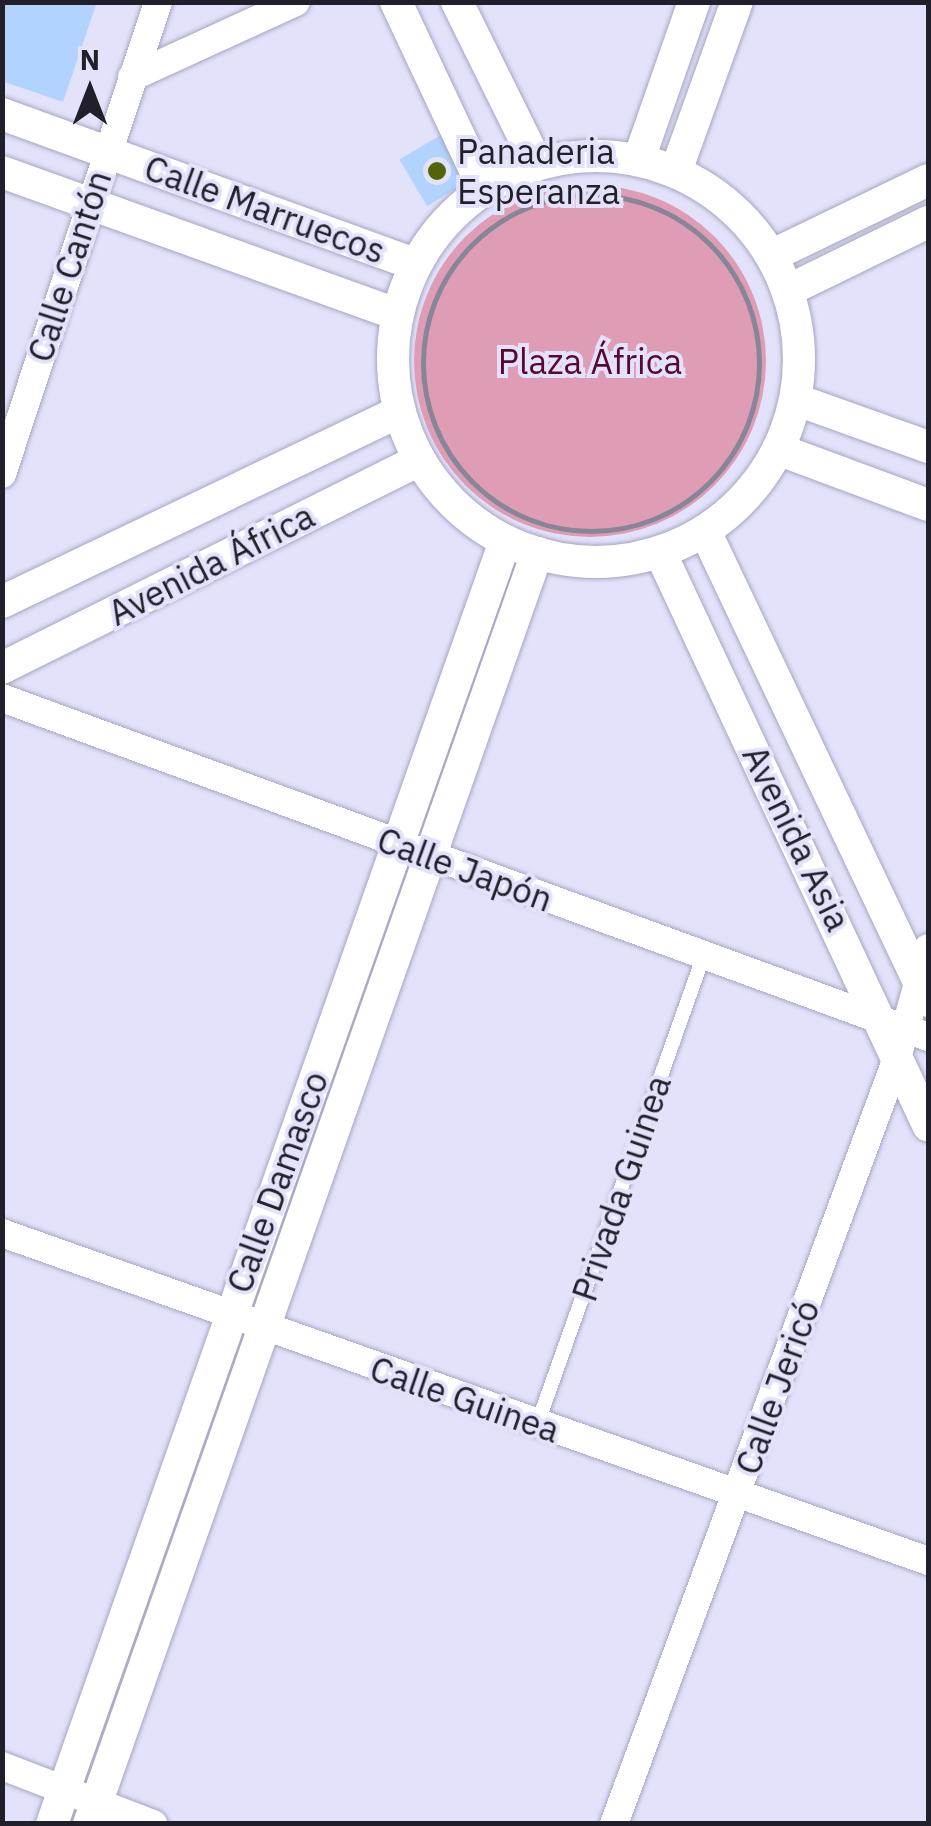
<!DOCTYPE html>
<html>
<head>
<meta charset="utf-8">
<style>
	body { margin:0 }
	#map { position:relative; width:931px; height:1826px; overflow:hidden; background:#e3e2fb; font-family:"IBM Plex Sans",sans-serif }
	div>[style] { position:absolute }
	.green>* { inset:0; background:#df9cb5 }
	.round { border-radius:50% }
	.building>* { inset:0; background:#b1d3fe; transform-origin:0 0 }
	.path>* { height:5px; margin-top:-2.5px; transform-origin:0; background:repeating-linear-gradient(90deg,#878699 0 5px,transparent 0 13px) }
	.path>.ring { margin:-2.5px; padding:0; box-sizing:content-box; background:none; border:5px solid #878699; border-radius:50% }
	.roads { filter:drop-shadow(0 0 2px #a6a5c1) drop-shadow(0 0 2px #a6a5c1) }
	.service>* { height:14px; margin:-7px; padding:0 7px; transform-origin:7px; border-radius:7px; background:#fff }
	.minor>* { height:28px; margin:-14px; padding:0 14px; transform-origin:14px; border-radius:14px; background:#fff }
	.tertiary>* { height:32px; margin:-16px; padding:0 16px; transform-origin:16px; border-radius:16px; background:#fff }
	.tertiary>.ring { margin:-16px; padding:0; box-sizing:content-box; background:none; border:32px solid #fff; border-radius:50% }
	.dots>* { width:28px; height:28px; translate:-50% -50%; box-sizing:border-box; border:5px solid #e3e2fb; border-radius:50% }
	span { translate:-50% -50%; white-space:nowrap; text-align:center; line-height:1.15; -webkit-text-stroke:8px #e3e2fb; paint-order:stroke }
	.poi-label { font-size:35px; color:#201f2a }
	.left { translate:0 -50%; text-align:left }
	.street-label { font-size:35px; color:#201f2a }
	.park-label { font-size:35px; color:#590732 }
	.frame { position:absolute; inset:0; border:5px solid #201f2a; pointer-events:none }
	.north { position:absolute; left:40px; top:40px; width:100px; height:100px; -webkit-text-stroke:8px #e3e2fb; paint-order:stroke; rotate:0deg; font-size:28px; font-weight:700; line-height:40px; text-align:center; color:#201f2a }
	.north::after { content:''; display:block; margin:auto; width:35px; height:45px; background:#201f2a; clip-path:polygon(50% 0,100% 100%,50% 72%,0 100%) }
</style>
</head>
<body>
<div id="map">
	<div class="green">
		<div class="round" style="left:414px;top:185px;width:352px;height:352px"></div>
	</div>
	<div class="building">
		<div style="clip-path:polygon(2px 2px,97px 2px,63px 102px,2px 81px)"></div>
		<div style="left:444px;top:133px;width:54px;height:52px;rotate:59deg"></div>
	</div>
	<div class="path">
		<div class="ring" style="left:423px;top:195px;width:331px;height:331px"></div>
	</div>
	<div class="roads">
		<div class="service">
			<div style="left:537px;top:1425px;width:502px;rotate:-70.45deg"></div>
		</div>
		<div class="minor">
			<div style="left:132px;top:77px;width:180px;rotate:-24.6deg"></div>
			<div style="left:2px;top:474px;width:497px;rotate:-71.7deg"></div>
			<div style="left:2px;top:698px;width:986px;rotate:20.11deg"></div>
			<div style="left:2px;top:1233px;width:982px;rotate:19.5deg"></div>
			<div style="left:2px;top:1766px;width:162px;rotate:21deg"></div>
			<div style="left:614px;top:1824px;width:817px;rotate:-69.72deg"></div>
			<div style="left:897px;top:1058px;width:114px;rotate:-74.3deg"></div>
		</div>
		<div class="tertiary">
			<div style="left:396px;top:2px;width:207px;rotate:64.8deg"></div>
			<div style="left:457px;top:2px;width:181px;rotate:63.7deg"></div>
			<div style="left:2px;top:114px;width:439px;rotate:20deg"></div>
			<div class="ring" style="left:393px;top:156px;width:374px;height:374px"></div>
			<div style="left:639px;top:159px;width:166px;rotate:-70.7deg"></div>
			<div style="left:676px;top:171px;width:180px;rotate:-70.2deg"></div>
			<div style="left:2px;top:172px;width:420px;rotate:19.8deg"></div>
			<div style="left:773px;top:255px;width:172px;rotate:-25.8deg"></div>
			<div style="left:789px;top:290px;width:155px;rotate:-26.1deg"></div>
			<div style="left:797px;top:400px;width:139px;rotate:19.7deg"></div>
			<div style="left:780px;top:450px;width:158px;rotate:20.4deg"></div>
			<div style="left:705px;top:531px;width:520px;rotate:64.62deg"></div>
			<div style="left:660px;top:552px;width:633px;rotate:64.93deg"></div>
			<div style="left:2px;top:602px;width:440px;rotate:-25.6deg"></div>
			<div style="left:2px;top:668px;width:466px;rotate:-26.5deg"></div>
			<div style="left:52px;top:1824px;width:1361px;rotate:-70.55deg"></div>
			<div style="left:89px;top:1824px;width:1348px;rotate:-70.58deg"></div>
		</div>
	</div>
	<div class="dots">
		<div style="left:437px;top:171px;background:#556307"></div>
	</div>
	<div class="poi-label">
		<span class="left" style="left:457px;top:171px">Panaderia<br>Esperanza</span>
	</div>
	<div class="street-label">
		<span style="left:265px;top:209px;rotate:20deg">Calle Marruecos</span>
		<span style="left:69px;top:266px;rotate:-72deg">Calle Cantón</span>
		<span style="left:211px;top:564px;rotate:-27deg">Avenida África</span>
		<span style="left:797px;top:838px;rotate:64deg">Avenida Asia</span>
		<span style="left:465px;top:869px;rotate:20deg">Calle Japón</span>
		<span style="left:277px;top:1182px;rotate:-70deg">Calle Damasco</span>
		<span style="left:621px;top:1188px;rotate:-71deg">Privada Guinea</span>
		<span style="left:777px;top:1387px;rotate:-70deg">Calle Jericó</span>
		<span style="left:465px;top:1399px;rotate:19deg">Calle Guinea</span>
	</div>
	<div class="park-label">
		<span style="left:590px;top:361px">Plaza África</span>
	</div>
	<div class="frame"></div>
	<div class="north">N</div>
</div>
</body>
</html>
